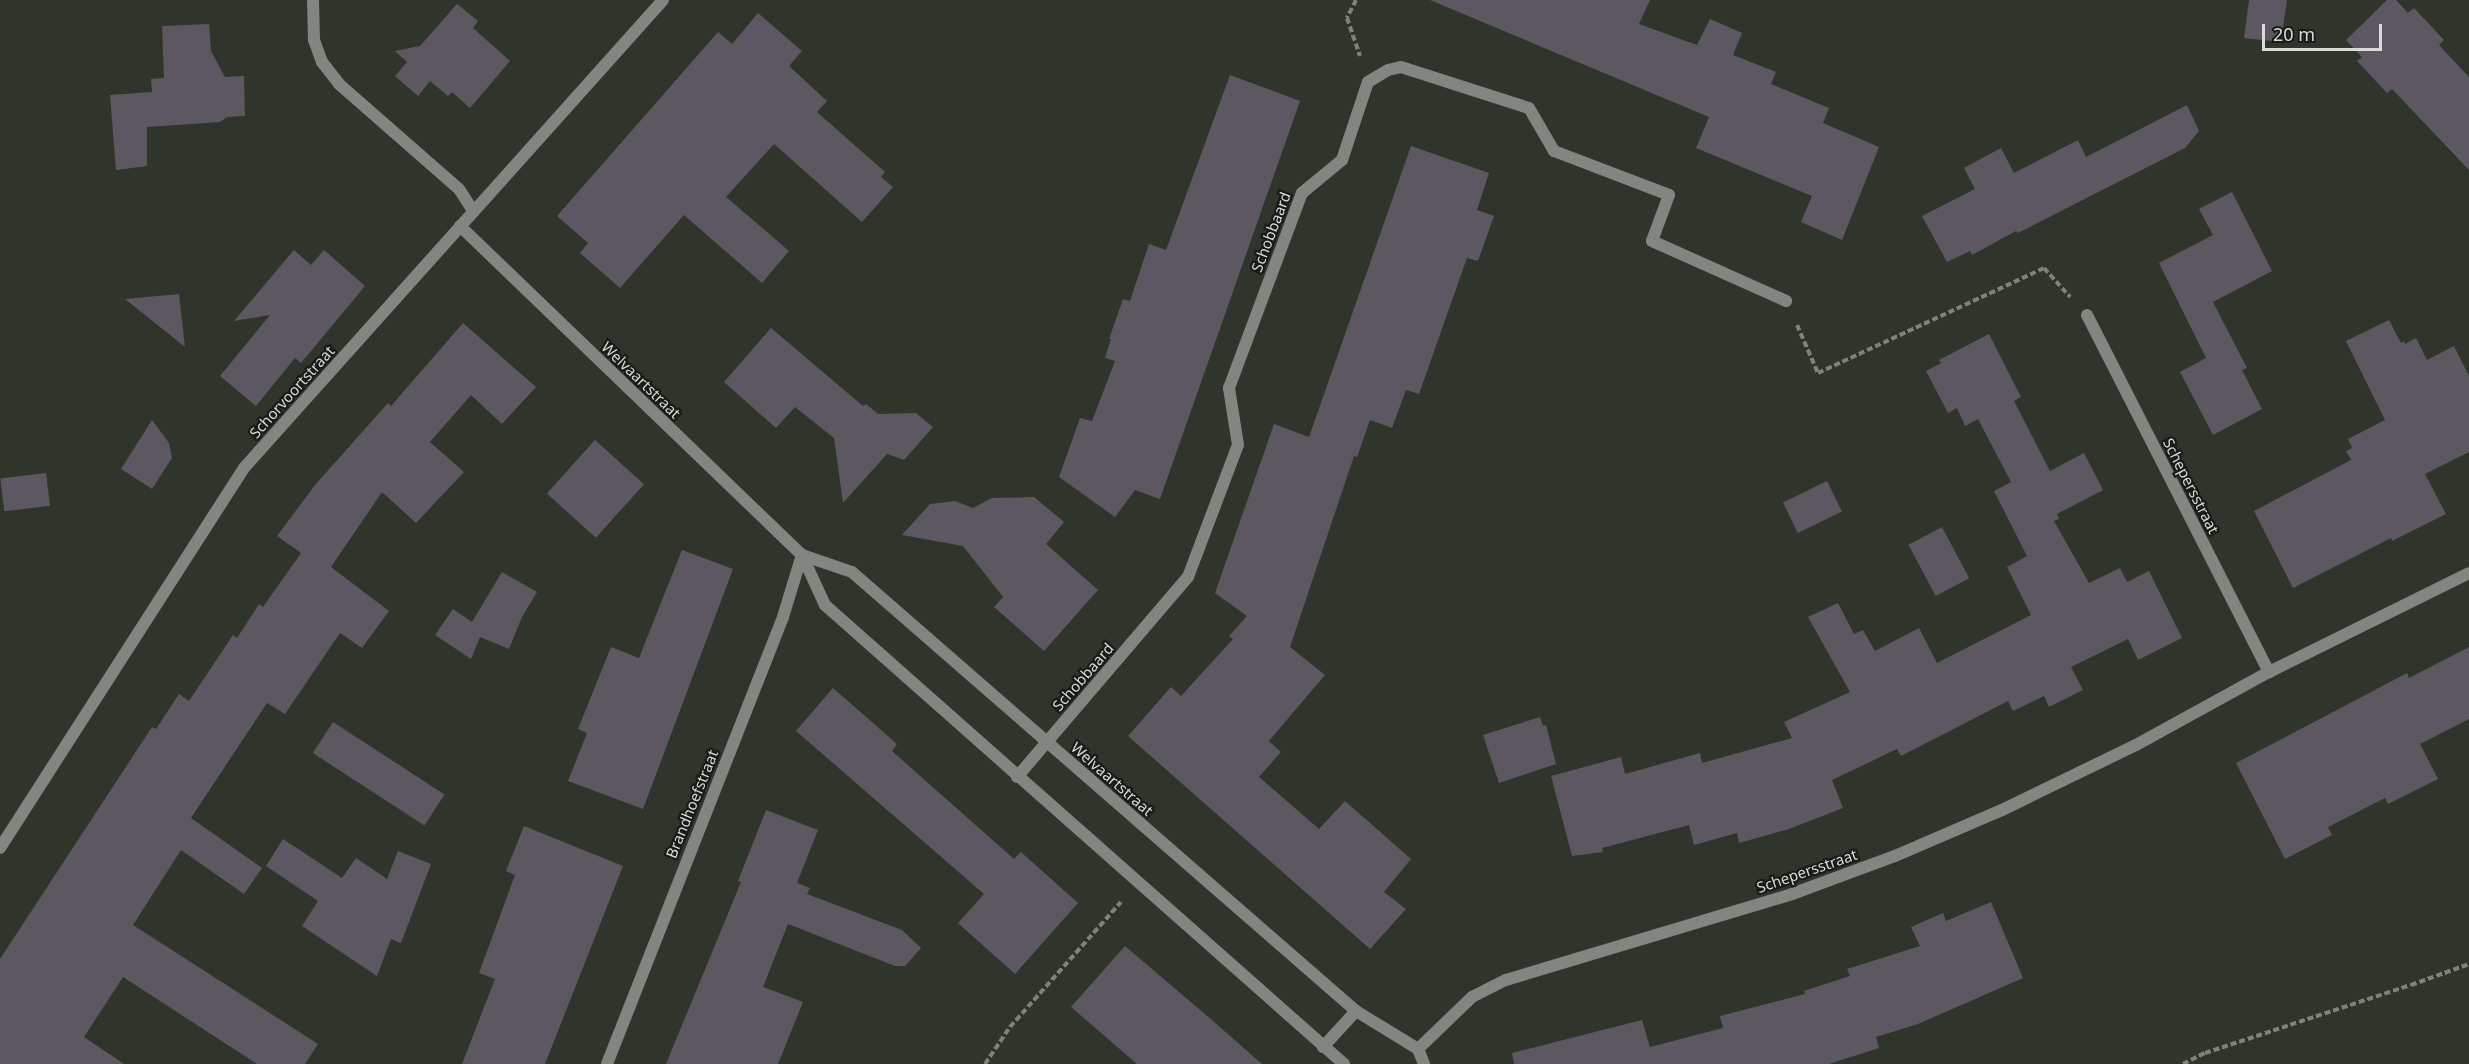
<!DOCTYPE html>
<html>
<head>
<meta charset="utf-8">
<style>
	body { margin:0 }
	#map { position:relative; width:2469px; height:1064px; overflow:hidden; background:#30352c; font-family:"Noto Sans",sans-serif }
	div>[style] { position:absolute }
	.building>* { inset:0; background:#5c5760; transform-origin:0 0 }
	.path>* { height:4px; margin-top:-2px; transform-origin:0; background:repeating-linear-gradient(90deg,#7e827b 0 6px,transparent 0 9px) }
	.minor>* { height:12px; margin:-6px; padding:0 6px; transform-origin:6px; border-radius:6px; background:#828580 }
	span { translate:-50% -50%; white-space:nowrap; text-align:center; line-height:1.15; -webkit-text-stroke:4.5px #191b18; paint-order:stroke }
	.street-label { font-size:15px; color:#d8dbd6 }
	.scale { position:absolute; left:2262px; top:24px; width:120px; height:27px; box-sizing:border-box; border:3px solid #d8dbd6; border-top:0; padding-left:8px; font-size:18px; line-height:21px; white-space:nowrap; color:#d8dbd6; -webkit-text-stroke:4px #191b18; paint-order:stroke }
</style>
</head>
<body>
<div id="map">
	<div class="building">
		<div style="clip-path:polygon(1430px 0,1650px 0,1639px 24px,1697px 45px,1710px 19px,1742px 33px,1733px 55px,1776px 72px,1771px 84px,1829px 108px,1823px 123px,1879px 147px,1842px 240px,1801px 222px,1812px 196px,1696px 148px,1709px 117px)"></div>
		<div style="clip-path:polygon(2249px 0,2287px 0,2283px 27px,2272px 41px,2244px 38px)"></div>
		<div style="clip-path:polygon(2387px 0,2396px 0,2408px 13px,2414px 8px,2444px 40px,2439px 45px,2469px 77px,2469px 170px,2392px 89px,2387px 93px,2357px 61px,2362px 57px,2346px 40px)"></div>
		<div style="clip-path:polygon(457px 4px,478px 21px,473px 28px,510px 61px,470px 108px,452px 92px,448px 96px,430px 81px,418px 96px,395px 76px,407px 62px,395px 51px,420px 46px)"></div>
		<div style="clip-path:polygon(758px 13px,802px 51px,789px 66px,827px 101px,817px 112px,885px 172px,881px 177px,893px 187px,862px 222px,774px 144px,726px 197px,789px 251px,762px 283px,684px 215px,620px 288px,580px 253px,588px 243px,557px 216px,718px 32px,732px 44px)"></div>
		<div style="clip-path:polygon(209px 24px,211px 51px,225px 77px,244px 76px,245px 116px,227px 117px,220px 122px,147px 127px,147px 166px,116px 170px,110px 95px,152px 92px,151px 79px,164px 78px,162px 26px)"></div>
		<div style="clip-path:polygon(1230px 75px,1300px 101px,1160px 499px,1135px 490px,1115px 517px,1059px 477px,1080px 418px,1092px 421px,1115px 361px,1105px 358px,1111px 339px,1109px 339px,1123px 299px,1130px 301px,1149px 244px,1166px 250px)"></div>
		<div style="clip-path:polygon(2187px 105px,2199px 131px,2185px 148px,2018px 233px,2016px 231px,1972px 255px,1970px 251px,1947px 262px,1922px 216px,1975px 189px,1964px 168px,2001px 148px,2014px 173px,2078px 140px,2086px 157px)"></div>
		<div style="clip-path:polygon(1411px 146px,1489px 173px,1477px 210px,1494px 216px,1478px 261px,1467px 258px,1419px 394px,1406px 390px,1392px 428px,1370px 420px,1357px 457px,1354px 456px,1290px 647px,1325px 675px,1269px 741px,1281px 752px,1259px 777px,1319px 829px,1345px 801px,1411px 859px,1384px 892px,1406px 909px,1370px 949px,1128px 736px,1171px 687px,1181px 696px,1233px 639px,1229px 636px,1247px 616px,1215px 593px,1274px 424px,1309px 437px)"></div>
		<div style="clip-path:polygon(2232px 192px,2272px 271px,2213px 302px,2247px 368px,2242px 370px,2262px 409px,2213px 435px,2180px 372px,2206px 358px,2159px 263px,2213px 235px,2199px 209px)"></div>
		<div style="clip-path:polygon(294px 250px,311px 265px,324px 250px,365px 286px,301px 363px,295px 358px,256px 406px,220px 376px,270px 315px,234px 321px)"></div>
		<div style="clip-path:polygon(179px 294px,185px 347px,125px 299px)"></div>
		<div style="clip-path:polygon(2389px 320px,2401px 343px,2404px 341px,2405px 344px,2416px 338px,2427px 360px,2454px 346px,2469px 376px,2469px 452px,2425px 474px,2446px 514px,2392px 541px,2391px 538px,2293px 588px,2254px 511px,2351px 460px,2346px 451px,2352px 448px,2348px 439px,2385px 420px,2346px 341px)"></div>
		<div style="clip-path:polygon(463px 323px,536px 387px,502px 424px,471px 395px,430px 442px,464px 472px,416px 523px,382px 492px,331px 567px,389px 611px,362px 648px,340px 633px,285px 714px,267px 703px,191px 818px,262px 868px,244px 894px,181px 850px,133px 925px,318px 1044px,305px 1064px,257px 1064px,123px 977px,84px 1037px,124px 1064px,0 1064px,0 959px,152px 727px,156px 729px,179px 694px,189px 701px,233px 635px,237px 638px,259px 604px,263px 607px,301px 553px,277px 536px,315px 485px,388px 403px,391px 406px)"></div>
		<div style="clip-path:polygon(771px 328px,863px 406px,866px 404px,878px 414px,916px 413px,933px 427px,904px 460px,887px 454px,843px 503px,834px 438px,795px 407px,776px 428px,724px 382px)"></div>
		<div style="clip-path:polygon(1989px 334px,2021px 397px,2014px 401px,2050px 471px,2084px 453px,2103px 490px,2057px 514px,2059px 519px,2054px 521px,2089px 583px,2120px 568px,2127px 582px,2149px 571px,2182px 638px,2138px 660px,2128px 639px,2071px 667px,2083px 690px,2049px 707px,2044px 696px,2013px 711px,2008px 701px,1901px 756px,1897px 749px,1832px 780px,1843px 808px,1789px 829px,1739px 843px,1737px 833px,1694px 845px,1689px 825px,1602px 848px,1603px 852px,1572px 856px,1551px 776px,1621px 757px,1625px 774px,1700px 753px,1702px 763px,1792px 738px,1784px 722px,1850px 692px,1808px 617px,1838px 603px,1854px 634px,1863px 630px,1875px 651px,1919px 628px,1937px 663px,2031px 615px,2007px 567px,2027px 556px,1994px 491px,2011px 482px,1978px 419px,1965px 426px,1957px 408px,1948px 413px,1926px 371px,1941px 363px,1939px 360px)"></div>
		<div style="clip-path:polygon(152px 420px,169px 443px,172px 458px,152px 489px,121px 469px)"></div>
		<div style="left:595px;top:440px;width:66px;height:72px;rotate:42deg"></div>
		<div style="left:46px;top:473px;width:33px;height:46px;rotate:83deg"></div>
		<div style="left:1827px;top:481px;width:34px;height:49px;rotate:64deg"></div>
		<div style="clip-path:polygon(1034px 497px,1064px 522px,1046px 544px,1098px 590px,1044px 651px,994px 607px,1003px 597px,963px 546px,902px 535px,930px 504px,955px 501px,973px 508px,992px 498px)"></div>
		<div style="left:1942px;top:527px;width:58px;height:38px;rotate:62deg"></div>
		<div style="clip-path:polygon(682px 550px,733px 569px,643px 809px,568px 781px,587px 733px,578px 729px,611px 647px,639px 658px)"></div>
		<div style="clip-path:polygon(502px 572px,537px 592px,522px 617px,509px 649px,480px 637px,471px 659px,435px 635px,453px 609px,472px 622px)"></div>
		<div style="clip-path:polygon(2469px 647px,2469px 719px,2420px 744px,2438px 779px,2388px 804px,2385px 798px,2328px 827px,2332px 835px,2285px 859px,2236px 763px,2407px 673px,2409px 678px)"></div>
		<div style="clip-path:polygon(833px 688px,897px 744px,892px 751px,1014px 859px,1021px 852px,1078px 903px,1015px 974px,958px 923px,984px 894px,796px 731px)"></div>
		<div style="clip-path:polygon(1540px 717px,1543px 726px,1546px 725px,1556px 764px,1499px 783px,1483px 735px)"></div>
		<div style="left:333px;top:722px;width:133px;height:37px;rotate:33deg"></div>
		<div style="clip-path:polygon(766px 810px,818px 830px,797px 883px,810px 888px,807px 894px,902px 930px,921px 948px,905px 966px,895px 966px,788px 924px,763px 987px,803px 1002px,778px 1064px,666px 1064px,741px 882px,738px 881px)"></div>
		<div style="clip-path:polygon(524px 826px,623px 866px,545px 1064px,462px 1064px,495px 979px,479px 973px,515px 875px,506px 871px)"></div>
		<div style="clip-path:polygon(283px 839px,342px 878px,356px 858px,387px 879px,398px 851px,431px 864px,401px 943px,391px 939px,377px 976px,302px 926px,318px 901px,266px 866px)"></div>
		<div style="clip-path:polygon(1991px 902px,2023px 978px,1918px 1024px,1876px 1037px,1879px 1048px,1829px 1064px,1514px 1064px,1512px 1053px,1642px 1020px,1650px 1047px,1723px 1028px,1720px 1016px,1805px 994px,1804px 991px,1850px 976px,1847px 969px,1920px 946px,1911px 927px,1943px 913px,1946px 921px)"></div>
		<div style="clip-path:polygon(1125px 946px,1213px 1021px,1262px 1064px,1137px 1064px,1071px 1007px)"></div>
	</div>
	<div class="path">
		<div style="left:1356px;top:0;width:20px;rotate:117deg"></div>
		<div style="left:1347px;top:18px;width:40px;rotate:71.1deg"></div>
		<div style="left:1797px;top:325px;width:52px;rotate:66.4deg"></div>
		<div style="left:1818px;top:373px;width:249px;rotate:-24.9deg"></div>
		<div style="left:2044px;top:268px;width:39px;rotate:48deg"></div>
		<div style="left:985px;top:1064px;width:45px;rotate:-56deg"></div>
		<div style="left:1010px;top:1027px;width:167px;rotate:-48.4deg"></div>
		<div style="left:2183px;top:1064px;width:25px;rotate:-27deg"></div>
		<div style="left:2205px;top:1053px;width:217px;rotate:-18.3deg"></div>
		<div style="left:2411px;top:985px;width:62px;rotate:-19.9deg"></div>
	</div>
	<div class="minor">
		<div style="left:313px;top:0;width:40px;rotate:88.6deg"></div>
		<div style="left:314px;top:40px;width:23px;rotate:70deg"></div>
		<div style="left:322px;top:62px;width:28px;rotate:52deg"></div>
		<div style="left:339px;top:84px;width:159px;rotate:41.2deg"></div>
		<div style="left:459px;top:189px;width:27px;rotate:57deg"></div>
		<div style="left:460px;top:226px;width:475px;rotate:43.9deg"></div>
		<div style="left:802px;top:555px;width:55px;rotate:65.3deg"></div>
		<div style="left:825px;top:605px;width:693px;rotate:41.49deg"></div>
		<div style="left:2087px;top:315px;width:401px;rotate:63deg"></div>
		<div style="left:802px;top:555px;width:53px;rotate:18.8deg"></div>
		<div style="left:852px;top:572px;width:668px;rotate:41.06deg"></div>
		<div style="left:1356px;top:1011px;width:73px;rotate:31.5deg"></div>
		<div style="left:1418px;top:1049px;width:75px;rotate:-43.9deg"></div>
		<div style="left:1472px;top:997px;width:38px;rotate:-27deg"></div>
		<div style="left:1506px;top:980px;width:299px;rotate:-16.7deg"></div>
		<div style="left:1792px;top:894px;width:110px;rotate:-20.3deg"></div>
		<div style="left:1895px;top:856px;width:116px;rotate:-23.3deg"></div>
		<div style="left:2002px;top:810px;width:149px;rotate:-25.9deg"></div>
		<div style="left:2136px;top:745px;width:152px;rotate:-28.8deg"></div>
		<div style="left:2269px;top:672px;width:223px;rotate:-26.3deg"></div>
		<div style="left:1017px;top:777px;width:263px;rotate:-49.5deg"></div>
		<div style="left:1188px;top:577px;width:141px;rotate:-69.3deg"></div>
		<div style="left:1238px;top:445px;width:58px;rotate:-99deg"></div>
		<div style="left:1229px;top:388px;width:208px;rotate:-69.5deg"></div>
		<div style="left:1302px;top:193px;width:52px;rotate:-39.5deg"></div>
		<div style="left:1342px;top:160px;width:82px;rotate:-71.6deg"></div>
		<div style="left:1368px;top:82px;width:23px;rotate:-31deg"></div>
		<div style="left:1388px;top:70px;width:13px;rotate:-13deg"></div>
		<div style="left:1401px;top:67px;width:134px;rotate:17.8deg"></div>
		<div style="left:1529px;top:108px;width:50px;rotate:59.8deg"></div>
		<div style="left:1554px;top:151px;width:123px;rotate:20.9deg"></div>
		<div style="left:1669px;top:195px;width:49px;rotate:110.3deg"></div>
		<div style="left:1652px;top:241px;width:147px;rotate:24.1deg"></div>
		<div style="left:0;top:848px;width:452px;rotate:-57.3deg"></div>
		<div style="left:244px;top:468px;width:628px;rotate:-48.16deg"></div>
		<div style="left:1323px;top:1047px;width:49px;rotate:-47.5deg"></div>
		<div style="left:1418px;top:1049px;width:16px;rotate:68deg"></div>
		<div style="left:607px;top:1064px;width:480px;rotate:-68.5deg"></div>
		<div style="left:783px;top:617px;width:65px;rotate:-73deg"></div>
	</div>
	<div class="street-label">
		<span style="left:1271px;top:232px;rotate:-69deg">Schobbaard</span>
		<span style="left:641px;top:380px;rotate:44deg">Welvaartstraat</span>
		<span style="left:292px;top:392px;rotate:-48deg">Schorvoortstraat</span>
		<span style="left:2191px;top:486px;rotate:63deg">Schepersstraat</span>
		<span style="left:1083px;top:677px;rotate:-49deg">Schobbaard</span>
		<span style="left:1112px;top:779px;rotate:41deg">Welvaartstraat</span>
		<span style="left:692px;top:804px;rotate:-68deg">Brandhoefstraat</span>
		<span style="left:1807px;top:871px;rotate:-19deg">Schepersstraat</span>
	</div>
	<div class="scale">20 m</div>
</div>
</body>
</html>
